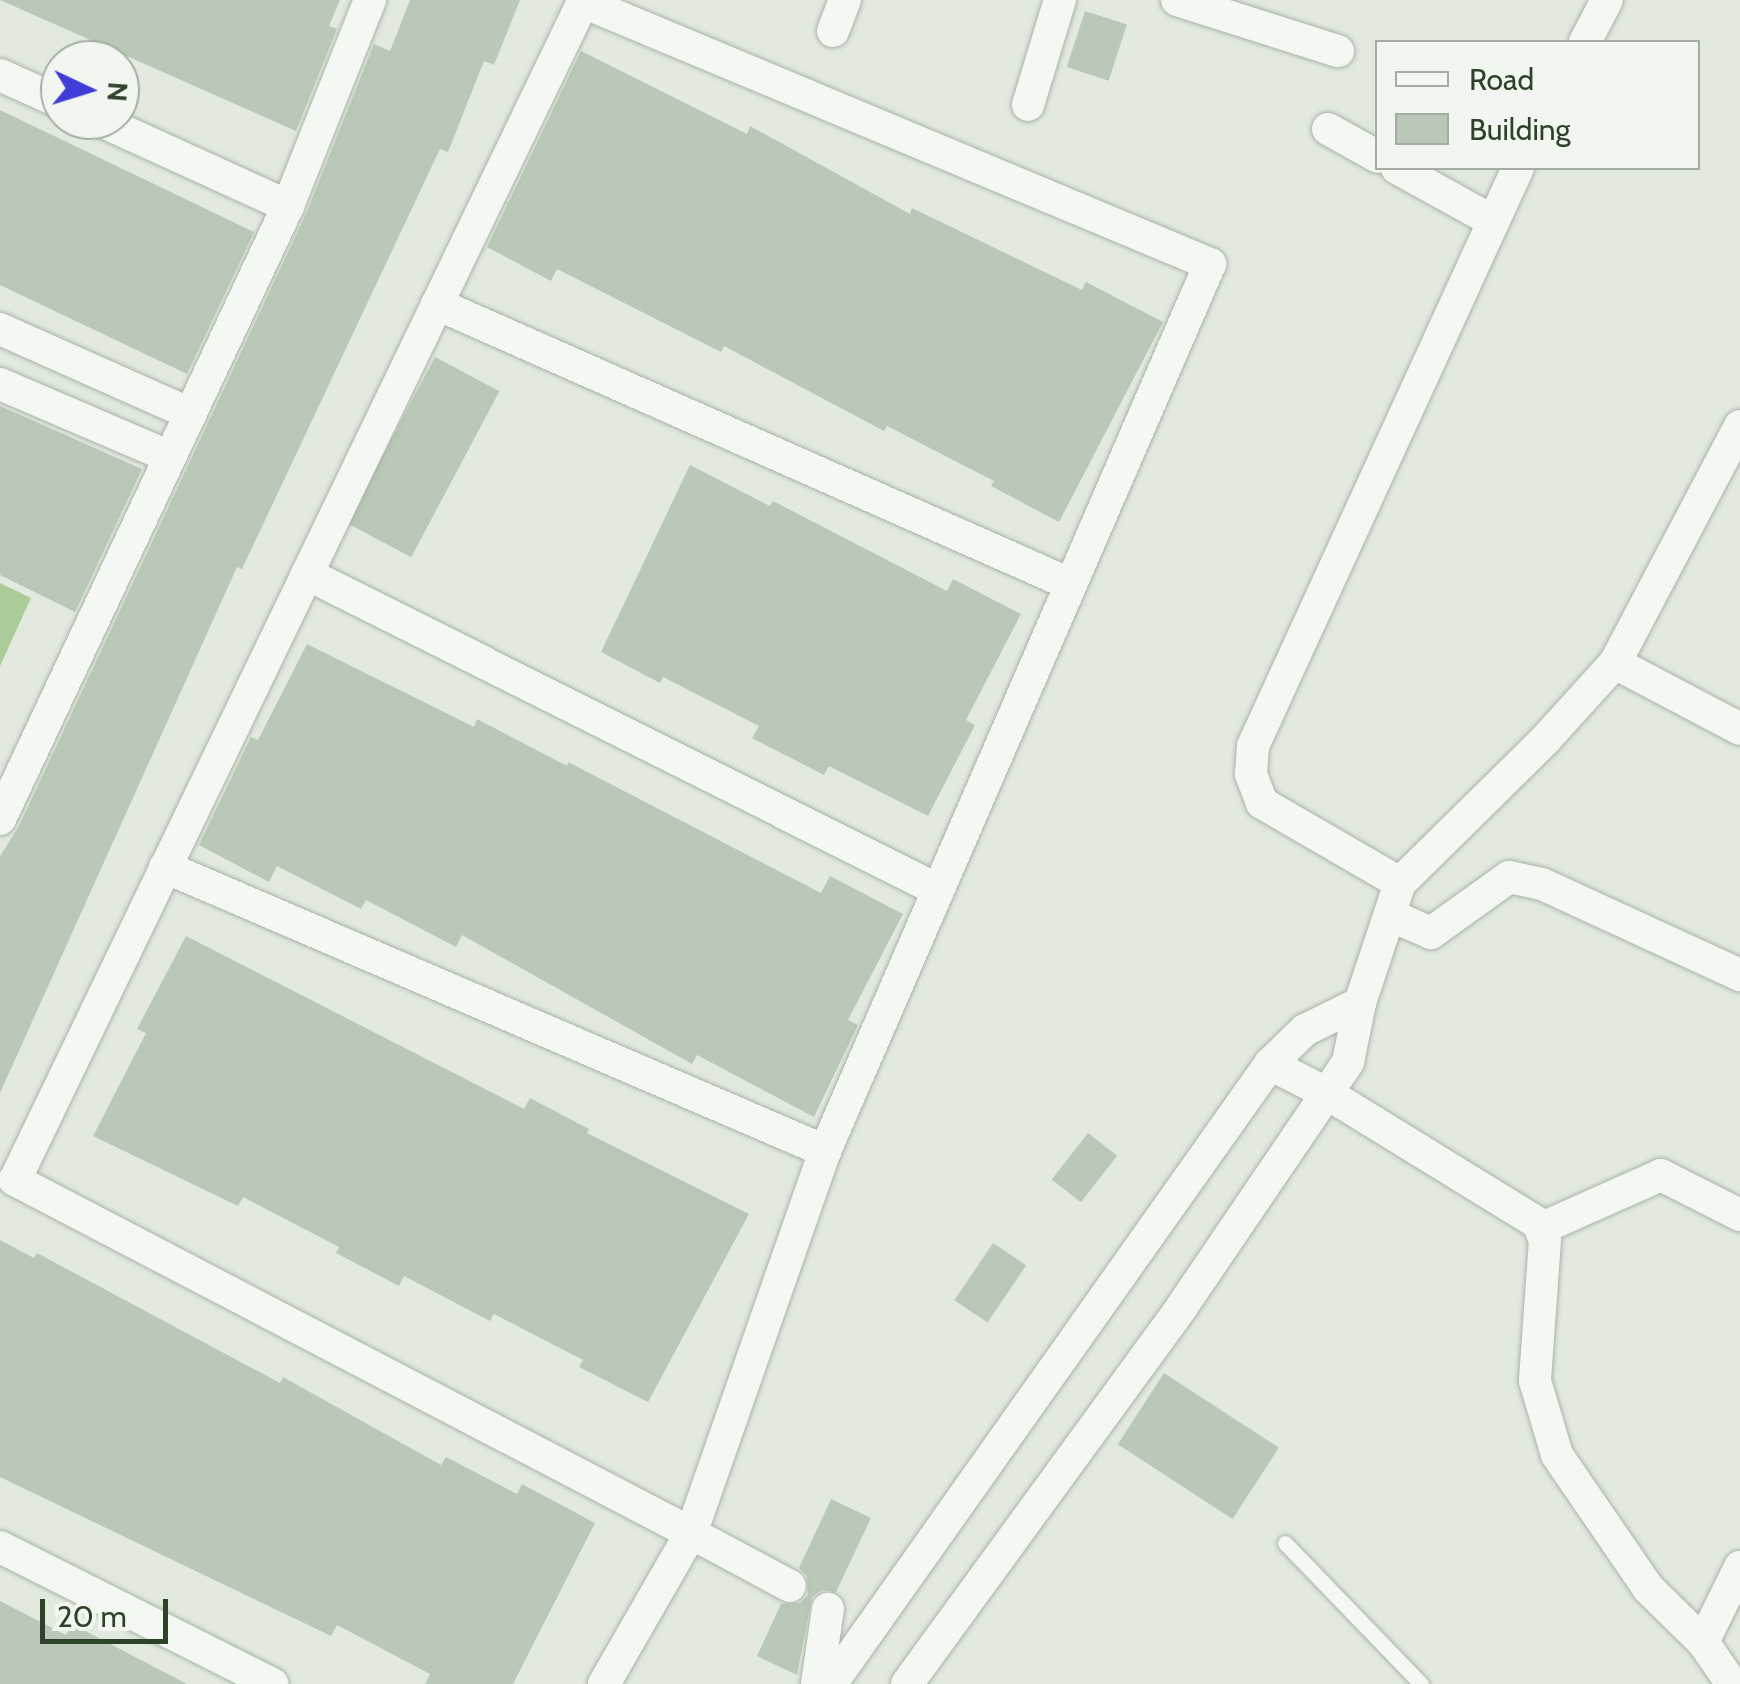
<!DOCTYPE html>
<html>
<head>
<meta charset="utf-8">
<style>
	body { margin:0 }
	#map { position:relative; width:1740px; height:1684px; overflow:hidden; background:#e2eae0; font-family:Cabin,sans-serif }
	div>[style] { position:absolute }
	.water>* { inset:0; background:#a9cc98 }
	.building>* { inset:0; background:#bac8b7; transform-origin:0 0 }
	.roads { filter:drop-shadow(0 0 2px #a8b5a5) drop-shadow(0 0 2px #a8b5a5) }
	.lane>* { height:15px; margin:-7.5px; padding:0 7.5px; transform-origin:7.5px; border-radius:7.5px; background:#f4f8f3 }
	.street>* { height:32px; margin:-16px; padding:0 16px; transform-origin:16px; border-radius:16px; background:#f4f8f3 }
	span { translate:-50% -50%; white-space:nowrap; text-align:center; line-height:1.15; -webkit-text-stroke:8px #f1f7f0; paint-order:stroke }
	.legend { position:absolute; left:1375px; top:40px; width:325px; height:130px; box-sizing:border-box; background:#f1f7f0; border:2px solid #a2afa0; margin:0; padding:12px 18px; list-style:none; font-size:30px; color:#2c4327 }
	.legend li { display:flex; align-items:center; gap:20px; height:50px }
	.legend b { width:50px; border:2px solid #a2afa0 }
	.north { position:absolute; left:40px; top:40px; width:100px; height:100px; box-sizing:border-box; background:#f1f7f0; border:2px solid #a2afa0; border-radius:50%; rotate:94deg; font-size:28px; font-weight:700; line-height:40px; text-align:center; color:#2c4327 }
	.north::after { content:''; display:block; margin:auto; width:35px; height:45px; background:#403cd8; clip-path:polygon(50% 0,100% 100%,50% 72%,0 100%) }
	.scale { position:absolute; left:40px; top:1599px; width:128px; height:45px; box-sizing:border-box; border:5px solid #2c4327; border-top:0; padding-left:12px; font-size:30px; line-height:35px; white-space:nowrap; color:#2c4327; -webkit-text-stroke:8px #f1f7f0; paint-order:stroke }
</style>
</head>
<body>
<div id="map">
	<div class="water">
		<div style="clip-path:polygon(0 583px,31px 598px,0 666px)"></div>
	</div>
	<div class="building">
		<div style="clip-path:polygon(0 0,340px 0,329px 26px,337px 29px,296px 131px)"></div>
		<div style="clip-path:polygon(410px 0,520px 0,494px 65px,484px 61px,448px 152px,440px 149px,242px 569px,237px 567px,0 1093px,0 856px,18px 828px,306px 214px,374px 44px,390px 51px)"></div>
		<div style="left:1085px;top:11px;width:44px;height:59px;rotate:18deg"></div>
		<div style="clip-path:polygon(581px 51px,747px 134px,750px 126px,910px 214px,912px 208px,1082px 290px,1086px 282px,1163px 322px,1059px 522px,991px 486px,994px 481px,887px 426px,884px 431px,724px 346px,721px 352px,557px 269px,551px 281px,487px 247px)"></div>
		<div style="clip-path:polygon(0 110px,254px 232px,187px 374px,0 285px)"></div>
		<div style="left:435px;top:357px;width:73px;height:188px;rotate:28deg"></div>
		<div style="clip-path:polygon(0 406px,142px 469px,75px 612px,0 575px)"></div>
		<div style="clip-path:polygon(690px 465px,770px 506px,773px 501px,947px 591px,953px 579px,1021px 614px,966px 720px,975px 725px,928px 816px,829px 766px,824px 775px,752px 738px,759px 726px,663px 677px,660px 683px,601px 652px)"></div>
		<div style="clip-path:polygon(307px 644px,474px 727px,477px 719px,567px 766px,568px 762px,821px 893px,830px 876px,903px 914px,848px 1020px,858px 1025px,814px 1117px,697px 1055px,692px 1064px,462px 935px,456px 947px,366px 900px,361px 909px,277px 866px,269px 882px,199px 845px,251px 737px,258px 740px)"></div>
		<div style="clip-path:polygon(186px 936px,524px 1109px,530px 1098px,589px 1129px,587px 1133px,749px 1214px,648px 1402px,579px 1367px,583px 1360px,494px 1314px,490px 1321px,404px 1276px,399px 1286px,336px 1253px,339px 1247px,243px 1197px,238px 1206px,93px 1136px,146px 1033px,137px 1029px)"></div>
		<div style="left:1088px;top:1133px;width:37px;height:59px;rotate:38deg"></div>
		<div style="clip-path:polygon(0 1240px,34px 1258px,37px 1253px,280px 1383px,283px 1377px,441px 1465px,446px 1457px,517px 1494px,522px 1484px,595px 1523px,513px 1684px,425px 1684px,430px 1674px,337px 1625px,331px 1636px,0 1477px)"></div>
		<div style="left:993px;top:1243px;width:40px;height:69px;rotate:34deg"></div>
		<div style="left:1164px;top:1373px;width:137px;height:85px;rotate:33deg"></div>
		<div style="clip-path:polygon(831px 1499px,871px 1518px,836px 1592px,822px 1590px,812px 1597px,797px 1675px,757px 1656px,781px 1604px,800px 1603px,808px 1595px,807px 1576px,799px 1568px)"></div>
		<div style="clip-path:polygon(0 1601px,66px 1635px,72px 1624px,187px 1684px,0 1684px)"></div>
	</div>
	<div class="roads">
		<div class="lane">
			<div style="left:1285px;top:1543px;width:196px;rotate:46deg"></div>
		</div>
		<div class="street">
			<div style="left:1177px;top:0;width:169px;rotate:17.6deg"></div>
			<div style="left:583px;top:2px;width:680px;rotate:22.68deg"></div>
			<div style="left:1210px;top:264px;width:967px;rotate:113.46deg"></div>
			<div style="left:825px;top:1151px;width:405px;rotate:109.3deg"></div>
			<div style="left:691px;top:1533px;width:763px;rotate:-152.43deg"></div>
			<div style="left:15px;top:1180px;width:1308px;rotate:-64.26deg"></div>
			<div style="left:833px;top:31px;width:33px;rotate:-69deg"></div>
			<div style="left:1585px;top:42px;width:47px;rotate:-62.4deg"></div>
			<div style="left:0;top:75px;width:66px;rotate:24.2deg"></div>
			<div style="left:1028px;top:105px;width:110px;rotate:-73.1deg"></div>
			<div style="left:99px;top:120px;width:208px;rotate:24.5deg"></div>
			<div style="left:1328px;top:129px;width:57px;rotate:29.2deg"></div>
			<div style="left:1397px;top:168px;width:107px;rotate:29deg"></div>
			<div style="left:437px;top:304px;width:692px;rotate:23.86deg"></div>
			<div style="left:0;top:329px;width:209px;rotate:24deg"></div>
			<div style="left:0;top:384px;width:185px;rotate:23.2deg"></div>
			<div style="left:1740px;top:426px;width:268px;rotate:117.8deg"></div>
			<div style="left:1615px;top:663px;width:141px;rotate:27.8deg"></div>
			<div style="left:307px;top:574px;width:706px;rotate:26.6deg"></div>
			<div style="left:0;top:819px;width:677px;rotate:-64.83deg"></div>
			<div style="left:288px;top:206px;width:222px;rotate:-68.3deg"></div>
			<div style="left:165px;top:867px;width:719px;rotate:23.28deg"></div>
			<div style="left:1400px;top:883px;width:160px;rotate:-149.9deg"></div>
			<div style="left:1262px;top:803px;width:31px;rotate:-111deg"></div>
			<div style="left:1251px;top:774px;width:28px;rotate:-86deg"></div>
			<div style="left:1253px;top:746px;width:636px;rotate:-65.37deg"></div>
			<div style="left:1390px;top:915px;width:45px;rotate:23.7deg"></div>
			<div style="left:1431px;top:933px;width:96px;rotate:-35.7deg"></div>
			<div style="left:1509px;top:877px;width:34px;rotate:12deg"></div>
			<div style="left:1542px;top:884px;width:218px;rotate:24.7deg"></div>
			<div style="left:1270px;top:1064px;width:65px;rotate:27.3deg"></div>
			<div style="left:1328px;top:1094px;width:246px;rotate:31.6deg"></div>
			<div style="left:1538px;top:1223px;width:18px;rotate:68deg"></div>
			<div style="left:1545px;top:1240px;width:141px;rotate:94.1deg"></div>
			<div style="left:1535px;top:1381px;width:77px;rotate:73.4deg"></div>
			<div style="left:1557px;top:1455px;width:161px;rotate:55.6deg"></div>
			<div style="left:1648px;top:1588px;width:77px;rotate:44.5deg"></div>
			<div style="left:1703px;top:1642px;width:84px;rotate:-63.7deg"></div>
			<div style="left:1542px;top:1228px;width:130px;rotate:-24deg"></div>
			<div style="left:1661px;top:1175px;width:89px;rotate:26.9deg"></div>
			<div style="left:0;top:1547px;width:305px;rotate:26.7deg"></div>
			<div style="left:1703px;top:1642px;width:51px;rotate:55.4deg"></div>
			<div style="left:604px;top:1684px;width:174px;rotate:-60.1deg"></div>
			<div style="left:691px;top:1533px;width:112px;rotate:28.2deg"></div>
			<div style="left:817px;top:1684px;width:76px;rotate:-81.7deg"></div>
			<div style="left:831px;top:1684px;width:760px;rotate:-54.7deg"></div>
			<div style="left:1270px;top:1064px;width:49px;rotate:-44.2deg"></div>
			<div style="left:1305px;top:1030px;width:61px;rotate:-26.1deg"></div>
			<div style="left:907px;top:1684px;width:469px;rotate:-53.9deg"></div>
			<div style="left:1183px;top:1305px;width:294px;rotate:-55.8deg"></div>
			<div style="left:1348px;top:1062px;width:60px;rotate:-78.5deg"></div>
			<div style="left:1360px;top:1003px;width:126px;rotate:-71.6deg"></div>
			<div style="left:1400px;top:883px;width:205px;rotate:-44.6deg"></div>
			<div style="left:1546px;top:739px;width:103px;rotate:-47.8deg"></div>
		</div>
	</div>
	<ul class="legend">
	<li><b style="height:12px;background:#f4f8f3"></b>Road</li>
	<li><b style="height:28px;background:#bac8b7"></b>Building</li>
	</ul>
	<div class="north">N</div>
	<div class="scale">20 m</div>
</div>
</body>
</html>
